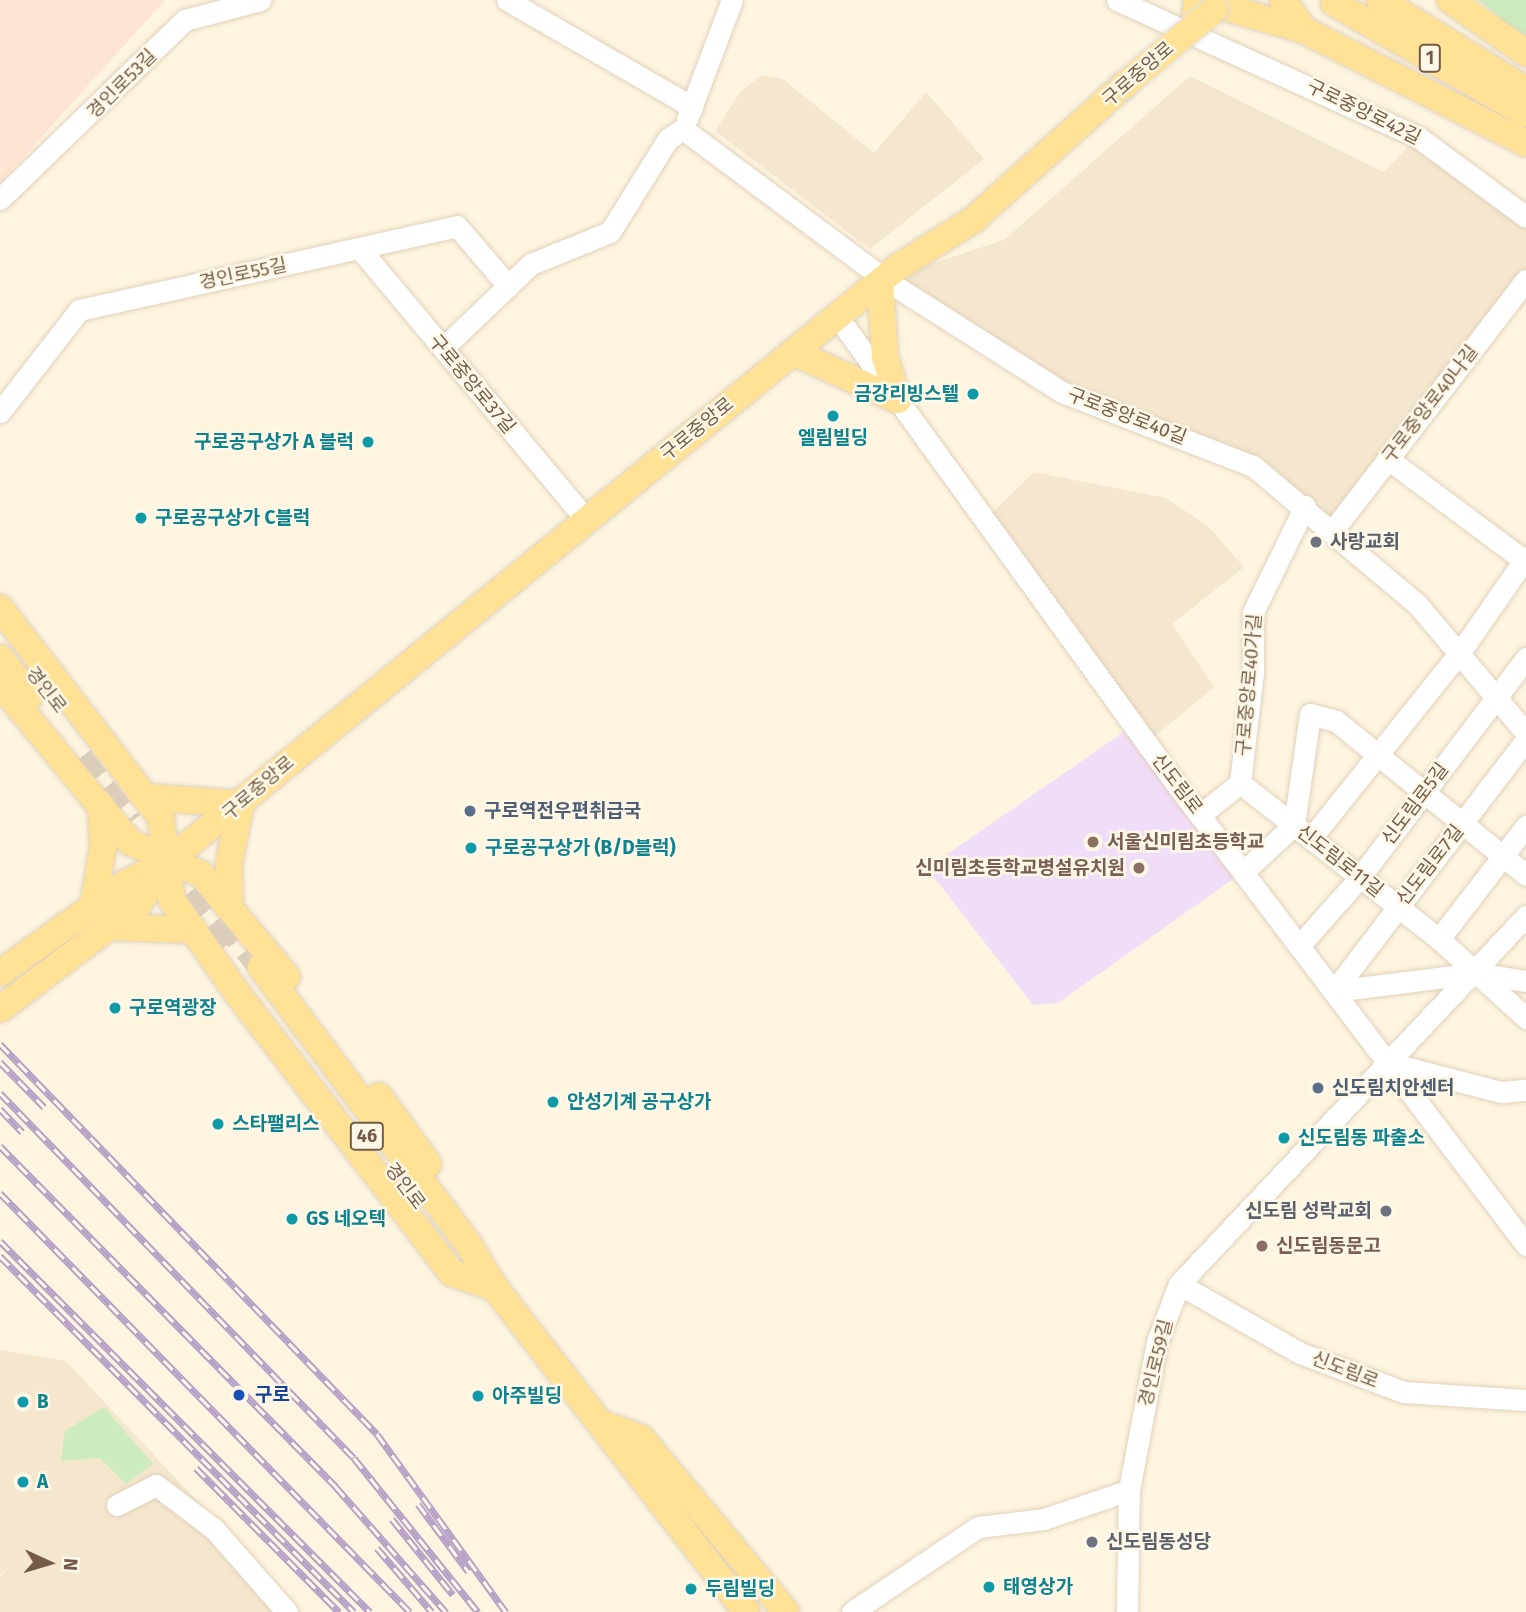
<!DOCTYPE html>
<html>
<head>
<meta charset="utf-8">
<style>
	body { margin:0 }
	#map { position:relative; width:1526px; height:1612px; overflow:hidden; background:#fdf5e0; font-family:"Fira Sans","Noto Sans KR",sans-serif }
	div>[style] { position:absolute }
	.residential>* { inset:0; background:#f5e7ce }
	.commercial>* { inset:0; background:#fee4d3 }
	.education>* { inset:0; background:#f2ddf9 }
	.green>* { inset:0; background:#ccebbe }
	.major-tunnel>* { height:26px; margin-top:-13px; transform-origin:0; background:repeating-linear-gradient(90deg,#dbceba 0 26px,transparent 0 39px) }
	.roads { filter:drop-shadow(0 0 2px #e1d1bc) drop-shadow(0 0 2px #e1d1bc) }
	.minor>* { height:21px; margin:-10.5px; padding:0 10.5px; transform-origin:10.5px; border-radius:10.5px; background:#fff }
	.major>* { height:26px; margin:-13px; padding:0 13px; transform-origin:13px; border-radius:13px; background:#ffe295 }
	.rail>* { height:7px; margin-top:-3.5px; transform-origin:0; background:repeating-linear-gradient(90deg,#fff8e7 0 13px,#b89fc6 0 26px); box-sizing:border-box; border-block:2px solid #b89fc6 }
	.bridges { filter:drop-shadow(0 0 2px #e0dbd7) drop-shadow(0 0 2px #e0dbd7) }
	.major-bridge>* { height:26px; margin:-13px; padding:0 13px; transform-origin:13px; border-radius:13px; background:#ffe295 }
	.dots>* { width:19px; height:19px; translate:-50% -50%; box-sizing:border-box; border:4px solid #fff8e7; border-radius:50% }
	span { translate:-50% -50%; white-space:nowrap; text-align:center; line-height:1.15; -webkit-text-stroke:5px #fff8e7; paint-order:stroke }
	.shield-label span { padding:2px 5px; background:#fff8e7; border:2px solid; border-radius:5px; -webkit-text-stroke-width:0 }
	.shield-label { font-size:18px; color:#745b47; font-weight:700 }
	.street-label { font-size:19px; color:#745b47 }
	.culture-label { font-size:19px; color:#0d838f; font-weight:700 }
	.right { translate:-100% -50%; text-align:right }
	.left { translate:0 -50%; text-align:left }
	.worship-label { font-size:19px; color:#5b616d; font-weight:700 }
	.service-label { font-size:19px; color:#4e5e75; font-weight:700 }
	.education-label { font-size:19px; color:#785e54; font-weight:700 }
	.transit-label { font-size:19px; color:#164399; font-weight:700 }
	.north { position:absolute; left:14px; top:1528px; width:70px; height:70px; -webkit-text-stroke:5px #fff8e7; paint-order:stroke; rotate:94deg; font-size:19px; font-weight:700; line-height:28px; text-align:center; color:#745b47 }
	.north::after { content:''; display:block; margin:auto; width:24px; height:32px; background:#745b47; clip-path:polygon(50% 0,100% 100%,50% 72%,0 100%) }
</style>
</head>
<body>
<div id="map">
	<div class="residential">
		<div style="clip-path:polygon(762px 75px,783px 79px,874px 153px,926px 92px,984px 159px,870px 249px,715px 131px,741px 91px)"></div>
		<div style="clip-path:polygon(1190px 76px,1383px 172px,1418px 137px,1526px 217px,1526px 280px,1334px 529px,1253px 466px,1062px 392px,884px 279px,1004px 240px)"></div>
		<div style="clip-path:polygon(1034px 472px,1166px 498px,1208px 526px,1244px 567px,1172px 624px,1214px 687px,1147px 743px,985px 520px)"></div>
		<div style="clip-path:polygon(0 1350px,66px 1361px,301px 1612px,0 1612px,0 1576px,9px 1567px,0 1574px)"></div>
	</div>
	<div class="commercial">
		<div style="clip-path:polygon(0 0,165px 0,0 183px)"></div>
	</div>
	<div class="education">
		<div style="clip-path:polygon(1134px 725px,1243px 872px,1058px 1003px,1033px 1005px,927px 868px)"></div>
	</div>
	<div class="green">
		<div style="clip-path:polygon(1478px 0,1526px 0,1526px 39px)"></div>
		<div style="clip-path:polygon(104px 1407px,153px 1464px,126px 1484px,100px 1458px,61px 1461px,65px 1431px)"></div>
	</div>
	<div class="major-tunnel">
		<div style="left:80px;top:758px;width:82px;rotate:52.4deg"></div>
		<div style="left:162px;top:864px;width:105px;rotate:52.4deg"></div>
		<div style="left:223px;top:919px;width:61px;rotate:51.6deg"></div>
	</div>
	<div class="roads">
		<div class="minor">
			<div style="left:507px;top:0;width:214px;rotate:30deg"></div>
			<div style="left:1117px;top:0;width:331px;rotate:24.5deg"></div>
			<div style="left:1418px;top:137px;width:134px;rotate:36.5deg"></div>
			<div style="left:687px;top:119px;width:127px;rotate:-69.3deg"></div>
			<div style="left:0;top:199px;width:257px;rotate:-44.1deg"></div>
			<div style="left:185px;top:20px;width:78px;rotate:-14.9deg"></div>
			<div style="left:360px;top:249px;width:351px;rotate:50.1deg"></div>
			<div style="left:837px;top:316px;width:583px;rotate:54.07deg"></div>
			<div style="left:1179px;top:788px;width:574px;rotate:52.79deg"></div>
			<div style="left:443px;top:348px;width:122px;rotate:-43.7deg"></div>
			<div style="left:531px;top:264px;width:85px;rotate:-22.1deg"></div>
			<div style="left:610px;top:232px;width:110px;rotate:-58.1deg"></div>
			<div style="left:668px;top:139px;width:18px;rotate:-34deg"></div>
			<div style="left:683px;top:129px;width:251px;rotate:36.7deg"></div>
			<div style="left:884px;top:279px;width:211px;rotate:32.4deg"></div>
			<div style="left:1062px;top:392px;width:205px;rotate:21.2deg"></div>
			<div style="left:1253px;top:466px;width:214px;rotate:40.1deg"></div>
			<div style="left:1417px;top:604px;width:169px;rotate:49.8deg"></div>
			<div style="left:0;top:412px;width:129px;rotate:-52.2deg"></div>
			<div style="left:79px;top:310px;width:387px;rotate:-12.5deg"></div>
			<div style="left:457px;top:226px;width:79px;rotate:49.6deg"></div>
			<div style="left:1388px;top:459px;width:172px;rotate:36.7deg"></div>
			<div style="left:1334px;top:529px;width:314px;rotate:-52.4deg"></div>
			<div style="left:1240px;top:783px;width:253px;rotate:38.1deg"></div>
			<div style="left:1439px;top:939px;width:118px;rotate:42.2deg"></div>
			<div style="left:1200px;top:815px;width:51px;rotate:-38.7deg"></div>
			<div style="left:1240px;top:783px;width:111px;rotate:-83.3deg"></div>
			<div style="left:1253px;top:673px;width:61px;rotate:-90deg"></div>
			<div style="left:1253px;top:612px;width:118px;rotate:-63.9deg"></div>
			<div style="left:1311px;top:838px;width:240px;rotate:-51.3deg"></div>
			<div style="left:1461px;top:651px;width:114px;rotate:-55.3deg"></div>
			<div style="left:1243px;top:872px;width:69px;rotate:-42.7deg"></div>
			<div style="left:1294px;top:825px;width:112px;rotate:-81.8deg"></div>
			<div style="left:1310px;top:714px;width:27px;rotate:15deg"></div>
			<div style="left:1336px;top:721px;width:245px;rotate:39deg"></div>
			<div style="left:1439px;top:939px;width:143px;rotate:-52.4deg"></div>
			<div style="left:1299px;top:946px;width:92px;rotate:-48.5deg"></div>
			<div style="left:1360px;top:877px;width:275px;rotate:-52.8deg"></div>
			<div style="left:1334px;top:991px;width:316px;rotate:-52.6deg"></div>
			<div style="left:1334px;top:991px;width:143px;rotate:-7.2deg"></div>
			<div style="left:1476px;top:973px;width:51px;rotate:9.1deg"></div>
			<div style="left:1389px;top:1063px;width:116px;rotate:14.5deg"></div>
			<div style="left:1501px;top:1092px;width:25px;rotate:-5deg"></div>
			<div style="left:1179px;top:1284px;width:139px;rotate:29.7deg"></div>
			<div style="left:1300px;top:1353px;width:111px;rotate:20.6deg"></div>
			<div style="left:1404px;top:1392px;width:122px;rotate:3.8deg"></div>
			<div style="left:117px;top:1505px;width:44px;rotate:-27.1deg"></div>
			<div style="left:156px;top:1485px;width:73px;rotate:37.2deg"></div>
			<div style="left:214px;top:1529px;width:111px;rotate:48.7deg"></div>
			<div style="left:852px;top:1612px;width:152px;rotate:-34deg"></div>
			<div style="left:978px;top:1527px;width:66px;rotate:-6.9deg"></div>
			<div style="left:1044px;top:1519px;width:90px;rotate:-18.8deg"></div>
			<div style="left:1129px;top:1490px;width:151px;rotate:-79.3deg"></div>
			<div style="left:1157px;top:1342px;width:62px;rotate:-69.2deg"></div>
			<div style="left:1179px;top:1284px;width:506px;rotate:-46.68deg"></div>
			<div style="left:1127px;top:1612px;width:122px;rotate:-89.1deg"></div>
		</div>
		<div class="major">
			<div style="left:1283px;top:0;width:37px;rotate:55deg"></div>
			<div style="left:1380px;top:0;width:172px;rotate:31.7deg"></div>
			<div style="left:1450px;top:0;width:93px;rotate:34.9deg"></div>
			<div style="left:1334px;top:3px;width:222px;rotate:30deg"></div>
			<div style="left:1220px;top:6px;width:87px;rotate:15.9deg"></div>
			<div style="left:1304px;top:30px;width:249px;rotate:27deg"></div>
			<div style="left:1194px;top:26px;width:26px;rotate:-83deg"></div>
			<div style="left:880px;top:282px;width:75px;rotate:86.2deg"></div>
			<div style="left:885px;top:357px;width:45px;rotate:73.2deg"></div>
			<div style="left:793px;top:352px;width:115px;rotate:24.6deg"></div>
			<div style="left:0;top:608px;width:265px;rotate:52.5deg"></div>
			<div style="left:161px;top:818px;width:83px;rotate:82.4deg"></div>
			<div style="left:172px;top:900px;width:113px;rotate:55deg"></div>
			<div style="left:237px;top:993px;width:353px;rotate:52.5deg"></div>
			<div style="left:452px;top:1273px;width:46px;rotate:19.2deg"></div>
			<div style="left:0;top:658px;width:48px;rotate:51deg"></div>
			<div style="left:0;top:684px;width:205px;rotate:50.6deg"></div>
			<div style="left:130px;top:842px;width:78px;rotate:24.3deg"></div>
			<div style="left:201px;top:874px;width:134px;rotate:50.1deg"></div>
			<div style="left:146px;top:797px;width:95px;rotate:4.2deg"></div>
			<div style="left:241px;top:804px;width:59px;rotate:101.7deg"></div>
			<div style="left:229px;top:862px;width:46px;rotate:88.8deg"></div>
			<div style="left:93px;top:907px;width:61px;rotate:-80.5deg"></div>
			<div style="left:103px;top:847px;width:42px;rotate:-92.7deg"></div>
			<div style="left:111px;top:927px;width:83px;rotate:2.1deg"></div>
			<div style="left:261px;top:967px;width:347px;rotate:53.2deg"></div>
			<div style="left:469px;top:1245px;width:50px;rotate:58.8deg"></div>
			<div style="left:495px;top:1288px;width:410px;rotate:52.2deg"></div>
			<div style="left:0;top:973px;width:153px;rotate:-35.7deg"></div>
			<div style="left:124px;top:884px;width:50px;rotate:-27.6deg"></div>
			<div style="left:168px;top:861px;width:941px;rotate:-39.14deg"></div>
			<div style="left:898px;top:267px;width:89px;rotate:-32.1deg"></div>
			<div style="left:973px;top:220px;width:201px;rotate:-41.8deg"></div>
			<div style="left:0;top:1009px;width:173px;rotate:-37deg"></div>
			<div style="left:138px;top:905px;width:44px;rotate:-55.2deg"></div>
			<div style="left:379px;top:1096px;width:84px;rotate:54.2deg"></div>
			<div style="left:608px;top:1426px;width:35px;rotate:20deg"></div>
			<div style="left:641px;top:1438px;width:226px;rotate:50.2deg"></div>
		</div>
	</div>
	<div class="rail">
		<div style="left:0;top:1044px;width:542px;rotate:45.97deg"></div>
		<div style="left:377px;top:1434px;width:220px;rotate:54.1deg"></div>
		<div style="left:0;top:1062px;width:63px;rotate:45.6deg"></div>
		<div style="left:0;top:1093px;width:508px;rotate:45.88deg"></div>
		<div style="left:354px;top:1458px;width:198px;rotate:51.2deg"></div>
		<div style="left:0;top:1109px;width:32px;rotate:46deg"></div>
		<div style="left:0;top:1146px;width:479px;rotate:45.4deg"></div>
		<div style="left:336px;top:1487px;width:167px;rotate:48.7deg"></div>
		<div style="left:0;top:1193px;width:586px;rotate:45.62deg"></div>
		<div style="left:0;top:1241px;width:524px;rotate:45.08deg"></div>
		<div style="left:0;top:1256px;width:502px;rotate:45.16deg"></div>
		<div style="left:196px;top:1468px;width:203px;rotate:45.2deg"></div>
		<div style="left:418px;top:1504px;width:84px;rotate:53.3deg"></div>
		<div style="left:392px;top:1519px;width:97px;rotate:51.2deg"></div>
		<div style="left:377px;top:1548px;width:84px;rotate:49.3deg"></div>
	</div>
	<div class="bridges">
		<div class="major-bridge">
			<div style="left:1123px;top:86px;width:119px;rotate:-39.9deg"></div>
		</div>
	</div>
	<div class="dots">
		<div style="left:973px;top:394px;background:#0f9aa8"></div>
		<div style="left:833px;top:416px;background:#0f9aa8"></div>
		<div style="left:368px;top:442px;background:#0f9aa8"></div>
		<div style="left:141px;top:518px;background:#0f9aa8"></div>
		<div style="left:1316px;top:542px;background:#6b7280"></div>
		<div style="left:470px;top:811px;background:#5c6f8a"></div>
		<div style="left:1093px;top:842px;background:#8d6e63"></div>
		<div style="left:471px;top:848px;background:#0f9aa8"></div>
		<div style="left:1139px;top:868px;background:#8d6e63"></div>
		<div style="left:115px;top:1008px;background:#0f9aa8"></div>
		<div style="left:1318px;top:1088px;background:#5c6f8a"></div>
		<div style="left:553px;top:1102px;background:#0f9aa8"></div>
		<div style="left:218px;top:1124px;background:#0f9aa8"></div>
		<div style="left:1284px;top:1138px;background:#0f9aa8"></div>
		<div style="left:1386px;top:1211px;background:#6b7280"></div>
		<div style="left:292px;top:1219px;background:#0f9aa8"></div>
		<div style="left:1262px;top:1246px;background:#8d6e63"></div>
		<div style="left:239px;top:1395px;background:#1a4fb4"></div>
		<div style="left:478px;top:1396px;background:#0f9aa8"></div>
		<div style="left:23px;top:1402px;background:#0f9aa8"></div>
		<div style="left:23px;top:1482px;background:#0f9aa8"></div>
		<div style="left:1092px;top:1542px;background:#6b7280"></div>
		<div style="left:989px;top:1587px;background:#0f9aa8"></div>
		<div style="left:691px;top:1589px;background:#0f9aa8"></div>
	</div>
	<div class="shield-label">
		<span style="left:1430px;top:58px">1</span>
		<span style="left:367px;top:1136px">46</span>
	</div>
	<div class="street-label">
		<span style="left:1138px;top:74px;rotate:-41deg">구로중앙로</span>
		<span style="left:122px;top:84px;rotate:-45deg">경인로53길</span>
		<span style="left:1364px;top:112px;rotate:26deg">구로중앙로42길</span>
		<span style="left:243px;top:274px;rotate:-12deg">경인로55길</span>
		<span style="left:472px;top:384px;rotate:50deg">구로중앙로37길</span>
		<span style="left:1430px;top:404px;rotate:-52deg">구로중앙로40나길</span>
		<span style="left:1127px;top:416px;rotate:21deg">구로중앙로40길</span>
		<span style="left:697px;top:429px;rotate:-39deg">구로중앙로</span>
		<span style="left:1249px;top:685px;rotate:-85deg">구로중앙로40가길</span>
		<span style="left:46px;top:690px;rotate:52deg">경인로</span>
		<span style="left:1177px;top:784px;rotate:53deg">신도림로</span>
		<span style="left:258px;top:788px;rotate:-40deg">구로중앙로</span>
		<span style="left:1415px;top:804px;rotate:-53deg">신도림로5길</span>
		<span style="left:1340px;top:861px;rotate:38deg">신도림로11길</span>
		<span style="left:1430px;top:865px;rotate:-52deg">신도림로7길</span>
		<span style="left:405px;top:1186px;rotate:53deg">경인로</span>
		<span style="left:1156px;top:1363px;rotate:-76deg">경인로59길</span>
		<span style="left:1345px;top:1370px;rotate:21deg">신도림로</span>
	</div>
	<div class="culture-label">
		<span class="right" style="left:959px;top:394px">금강리빙스텔</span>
		<span style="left:833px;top:438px">엘림빌딩</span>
		<span class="right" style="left:354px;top:442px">구로공구상가 A 블럭</span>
		<span class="left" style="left:155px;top:518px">구로공구상가 C블럭</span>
		<span class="left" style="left:485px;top:848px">구로공구상가 (B/D블럭)</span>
		<span class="left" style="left:129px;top:1008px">구로역광장</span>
		<span class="left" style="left:567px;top:1102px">안성기계 공구상가</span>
		<span class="left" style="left:232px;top:1124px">스타팰리스</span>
		<span class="left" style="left:1298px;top:1138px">신도림동 파출소</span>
		<span class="left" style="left:306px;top:1219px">GS 네오텍</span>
		<span class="left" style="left:492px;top:1396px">아주빌딩</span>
		<span class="left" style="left:37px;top:1402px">B</span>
		<span class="left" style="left:37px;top:1482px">A</span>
		<span class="left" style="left:1003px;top:1587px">태영상가</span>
		<span class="left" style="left:705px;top:1589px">두림빌딩</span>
	</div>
	<div class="worship-label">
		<span class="left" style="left:1330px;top:542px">사랑교회</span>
		<span class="right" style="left:1372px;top:1211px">신도림 성락교회</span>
		<span class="left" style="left:1106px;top:1542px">신도림동성당</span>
	</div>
	<div class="service-label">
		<span class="left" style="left:484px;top:811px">구로역전우편취급국</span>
		<span class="left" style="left:1332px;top:1088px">신도림치안센터</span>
	</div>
	<div class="education-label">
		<span class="left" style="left:1107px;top:842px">서울신미림초등학교</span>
		<span class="right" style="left:1125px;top:868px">신미림초등학교병설유치원</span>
		<span class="left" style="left:1276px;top:1246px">신도림동문고</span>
	</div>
	<div class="transit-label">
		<span class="left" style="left:255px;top:1395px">구로</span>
	</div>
	<div class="north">N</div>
</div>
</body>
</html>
